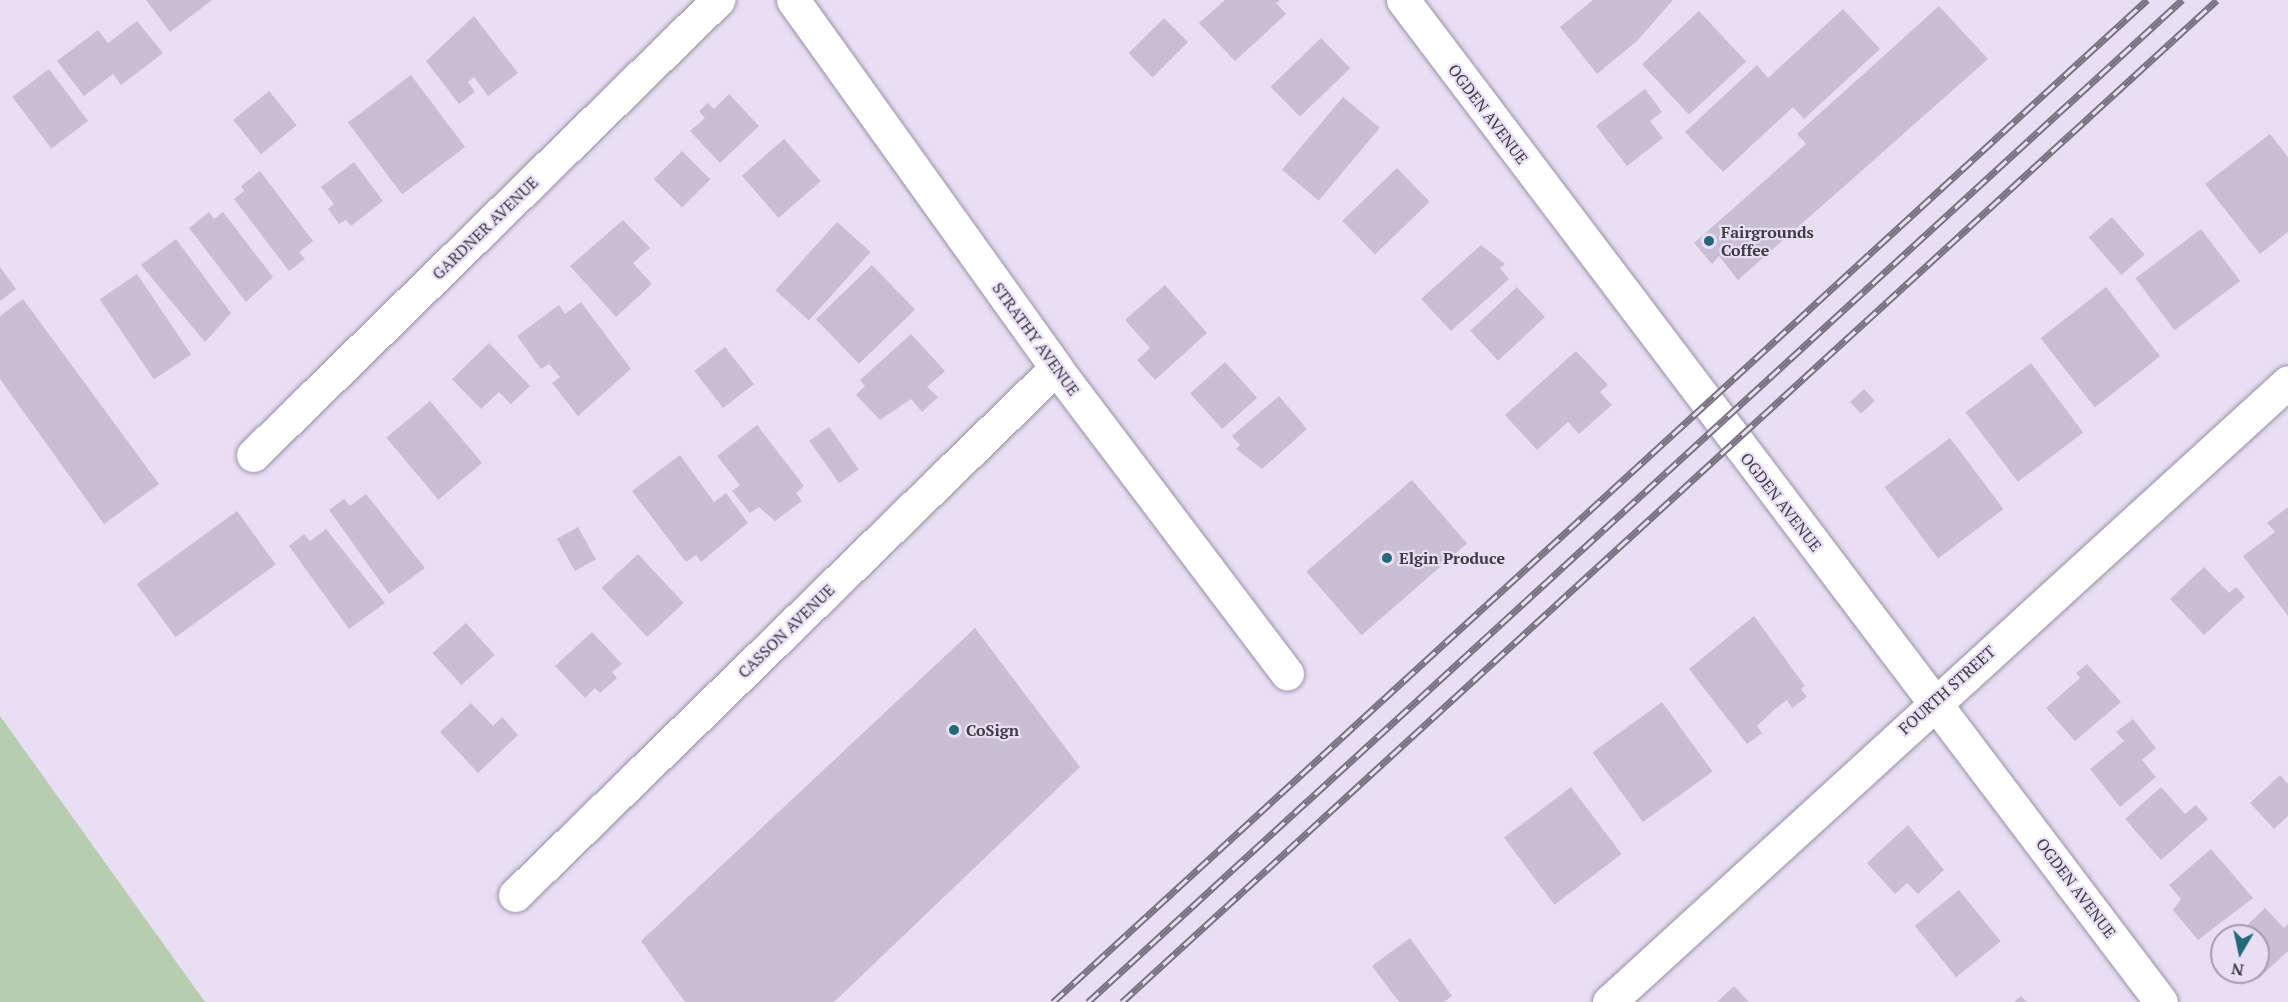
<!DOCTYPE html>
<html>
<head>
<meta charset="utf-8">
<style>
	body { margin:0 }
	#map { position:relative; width:2288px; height:1002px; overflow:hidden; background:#e8dff4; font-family:"PT Serif",serif }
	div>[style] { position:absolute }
	.green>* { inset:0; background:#b8ccb0 }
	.building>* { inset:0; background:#c8bfd3; transform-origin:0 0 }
	.roads { filter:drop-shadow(0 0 2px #9991a4) drop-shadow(0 0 2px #9991a4) }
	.minor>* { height:33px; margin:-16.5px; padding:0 16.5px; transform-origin:16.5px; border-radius:16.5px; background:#fff }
	.rail>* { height:7px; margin-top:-3.5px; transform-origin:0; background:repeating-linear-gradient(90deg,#e8dff4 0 14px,#787380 0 28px); box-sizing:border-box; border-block:2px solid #787380 }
	.dots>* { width:16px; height:16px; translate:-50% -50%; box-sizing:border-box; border:3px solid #e8dff4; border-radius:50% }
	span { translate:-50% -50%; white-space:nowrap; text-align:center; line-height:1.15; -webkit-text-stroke:4.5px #e8dff4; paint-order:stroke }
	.street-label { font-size:16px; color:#3e3b43 }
	.poi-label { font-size:16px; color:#3e3b43; font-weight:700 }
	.left { translate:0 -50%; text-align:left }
	.north { position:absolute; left:2210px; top:924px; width:60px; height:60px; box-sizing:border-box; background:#e8dff4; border:2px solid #a49dad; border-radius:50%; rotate:189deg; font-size:16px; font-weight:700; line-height:24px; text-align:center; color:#3e3b43 }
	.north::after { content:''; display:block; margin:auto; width:21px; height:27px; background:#246979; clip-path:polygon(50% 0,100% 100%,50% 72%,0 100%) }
</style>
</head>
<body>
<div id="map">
	<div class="green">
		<div style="clip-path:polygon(0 716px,205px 1002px,0 1002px)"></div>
	</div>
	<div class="building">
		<div style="clip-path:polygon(146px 0,212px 0,170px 32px)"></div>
		<div style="clip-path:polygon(1225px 0,1280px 0,1276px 3px,1286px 14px,1235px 61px,1199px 23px)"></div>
		<div style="clip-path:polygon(1593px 0,1673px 0,1637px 41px,1597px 74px,1560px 27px)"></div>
		<div style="clip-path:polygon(1939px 6px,1988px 59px,1738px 280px,1719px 256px,1712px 264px,1694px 243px,1806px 144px,1797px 134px)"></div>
		<div style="clip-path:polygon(1843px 9px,1880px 49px,1804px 119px,1793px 107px,1723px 172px,1685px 132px,1757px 65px,1768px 78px)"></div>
		<div style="left:1699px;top:11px;width:69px;height:78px;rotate:47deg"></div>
		<div style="clip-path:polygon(474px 16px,518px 73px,488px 96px,474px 77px,468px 82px,475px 92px,459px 104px,426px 61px)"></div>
		<div style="left:1164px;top:18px;width:34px;height:50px;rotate:45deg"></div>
		<div style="clip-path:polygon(137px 21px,163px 53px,121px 85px,113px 74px,84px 96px,57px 61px,98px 30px,108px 43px)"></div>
		<div style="left:1321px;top:38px;width:42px;height:70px;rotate:46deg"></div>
		<div style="left:49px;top:69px;width:65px;height:46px;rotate:53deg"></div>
		<div style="left:411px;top:75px;width:90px;height:79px;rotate:53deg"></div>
		<div style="clip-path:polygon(1645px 89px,1662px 112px,1650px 121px,1663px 138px,1627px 166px,1596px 126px)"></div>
		<div style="left:269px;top:91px;width:44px;height:46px;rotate:51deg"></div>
		<div style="clip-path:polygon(729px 94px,759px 126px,720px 163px,690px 131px,705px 118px,699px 111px,708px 103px,714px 109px)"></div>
		<div style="left:1343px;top:97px;width:48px;height:95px;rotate:40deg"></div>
		<div style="clip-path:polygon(2270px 134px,2288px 157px,2288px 232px,2260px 254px,2205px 184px)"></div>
		<div style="left:784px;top:139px;width:56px;height:56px;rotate:49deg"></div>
		<div style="left:682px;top:151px;width:40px;height:40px;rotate:45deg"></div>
		<div style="clip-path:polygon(354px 162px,383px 201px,351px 226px,346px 220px,339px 224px,328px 209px,334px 204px,321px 187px)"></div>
		<div style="left:1397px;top:168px;width:47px;height:76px;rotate:46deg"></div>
		<div style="clip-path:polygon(260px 171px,313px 241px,299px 252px,305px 259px,289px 271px,234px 199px,244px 191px,241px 186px)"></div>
		<div style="clip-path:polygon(209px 212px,214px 219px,223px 212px,273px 277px,246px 302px,189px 228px)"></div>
		<div style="left:2112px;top:217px;width:50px;height:31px;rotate:49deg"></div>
		<div style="clip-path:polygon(623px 220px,650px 248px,633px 263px,652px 284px,616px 317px,570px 266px)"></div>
		<div style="left:837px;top:222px;width:45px;height:92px;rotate:42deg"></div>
		<div style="left:2201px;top:229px;width:65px;height:82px;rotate:53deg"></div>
		<div style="clip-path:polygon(176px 239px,231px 313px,205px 342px,141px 265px)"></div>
		<div style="clip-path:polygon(1481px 245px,1505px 264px,1500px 268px,1509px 279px,1451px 331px,1421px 299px)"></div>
		<div style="left:872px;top:265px;width:62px;height:78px;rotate:46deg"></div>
		<div style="clip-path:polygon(0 267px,16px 289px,0 301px)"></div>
		<div style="left:137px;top:274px;width:97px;height:45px;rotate:56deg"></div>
		<div style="clip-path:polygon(1165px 285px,1207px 333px,1155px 380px,1137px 360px,1150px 348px,1125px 320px)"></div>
		<div style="left:1517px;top:287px;width:41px;height:64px;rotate:47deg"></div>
		<div style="left:2106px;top:287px;width:88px;height:83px;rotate:52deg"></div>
		<div style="clip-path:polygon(23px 299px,159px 484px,104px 524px,0 379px,0 316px)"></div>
		<div style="clip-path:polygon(581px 302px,631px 369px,578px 416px,552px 383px,560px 377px,549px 364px,541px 369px,517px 336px,559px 305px,565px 314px)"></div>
		<div style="clip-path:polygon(911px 334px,945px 371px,927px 387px,938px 397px,922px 412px,911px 399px,880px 420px,856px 395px,865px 386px,860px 380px)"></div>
		<div style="clip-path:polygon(489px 343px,530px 386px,511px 404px,499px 392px,481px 409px,452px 379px)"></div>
		<div style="left:725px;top:347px;width:47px;height:39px;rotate:52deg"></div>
		<div style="clip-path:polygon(1576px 351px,1608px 385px,1600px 392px,1612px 405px,1579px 434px,1568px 422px,1537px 450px,1505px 415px)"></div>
		<div style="left:1225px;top:362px;width:48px;height:47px;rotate:48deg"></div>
		<div style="left:2031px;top:363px;width:87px;height:82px;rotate:53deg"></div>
		<div style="left:1864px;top:389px;width:16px;height:19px;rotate:47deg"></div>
		<div style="clip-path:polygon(1279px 396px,1307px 429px,1262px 469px,1236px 449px,1240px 445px,1232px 436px)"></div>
		<div style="left:430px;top:401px;width:81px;height:57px;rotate:50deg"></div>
		<div style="clip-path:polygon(757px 425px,804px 486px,796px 493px,802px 501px,775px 521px,759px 507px,750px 513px,732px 491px,740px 485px,717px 456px)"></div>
		<div style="left:829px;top:427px;width:52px;height:24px;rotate:55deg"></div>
		<div style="left:1950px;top:438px;width:89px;height:82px;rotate:53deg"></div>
		<div style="clip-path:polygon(680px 455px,714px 502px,726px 493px,748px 523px,701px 562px,696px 555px,686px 562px,632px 491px)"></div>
		<div style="left:1412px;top:480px;width:84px;height:140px;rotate:49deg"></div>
		<div style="clip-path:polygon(366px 494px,425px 568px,389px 594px,329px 510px,344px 499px,350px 506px)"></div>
		<div style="clip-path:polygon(2288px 507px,2288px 616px,2243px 556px,2275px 532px,2267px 523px)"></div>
		<div style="left:237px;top:511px;width:66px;height:124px;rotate:54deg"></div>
		<div style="left:578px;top:527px;width:37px;height:24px;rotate:61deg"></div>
		<div style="clip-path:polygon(326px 529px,385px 603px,349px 629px,289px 546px,304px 534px,310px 541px)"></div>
		<div style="left:638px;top:554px;width:67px;height:50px;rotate:47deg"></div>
		<div style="clip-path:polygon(2204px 567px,2229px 593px,2236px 587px,2245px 597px,2204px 635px,2170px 599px)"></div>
		<div style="clip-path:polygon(1754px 616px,1805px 686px,1801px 689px,1807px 697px,1792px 708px,1787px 700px,1775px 709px,1757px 726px,1762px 733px,1747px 744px,1689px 669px)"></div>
		<div style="left:466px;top:623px;width:43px;height:45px;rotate:48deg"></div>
		<div style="clip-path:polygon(975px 628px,1080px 767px,834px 1002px,685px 1002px,641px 941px)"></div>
		<div style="clip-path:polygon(592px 632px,622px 664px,612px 672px,617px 678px,600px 693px,595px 688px,585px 698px,555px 666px)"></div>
		<div style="clip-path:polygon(2087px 664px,2121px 702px,2075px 741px,2046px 708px,2080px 678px,2076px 673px)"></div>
		<div style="left:1662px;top:702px;width:86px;height:86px;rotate:54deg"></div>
		<div style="clip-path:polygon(471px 703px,493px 726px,502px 717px,518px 735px,478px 773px,440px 732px)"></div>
		<div style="clip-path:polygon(2133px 719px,2156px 748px,2142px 760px,2156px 777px,2120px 807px,2090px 769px,2124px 741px,2116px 732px)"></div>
		<div style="clip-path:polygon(2280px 775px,2288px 784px,2288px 816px,2274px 829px,2250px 803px)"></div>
		<div style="left:1571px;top:787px;width:84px;height:84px;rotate:53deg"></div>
		<div style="clip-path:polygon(2161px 787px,2185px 814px,2196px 805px,2208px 819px,2161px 860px,2125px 819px)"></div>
		<div style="clip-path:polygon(1908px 825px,1944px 870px,1918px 894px,1907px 883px,1895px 894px,1867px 863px)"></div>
		<div style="clip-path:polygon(2211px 849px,2253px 898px,2198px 940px,2173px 910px,2181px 899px,2169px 885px)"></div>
		<div style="left:1959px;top:890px;width:66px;height:57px;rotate:51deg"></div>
		<div style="clip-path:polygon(2265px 908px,2284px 928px,2288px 924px,2288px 951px,2258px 979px,2251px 972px,2258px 972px,2258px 936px,2236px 936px)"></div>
		<div style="clip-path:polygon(1410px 938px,1452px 996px,1444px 1002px,1399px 1002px,1372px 966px)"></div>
		<div style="clip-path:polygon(1734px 986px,1749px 1002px,1717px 1002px)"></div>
		<div style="clip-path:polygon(2021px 996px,2027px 1002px,2014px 1002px)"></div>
	</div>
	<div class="roads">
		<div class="minor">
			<div style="left:793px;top:0;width:452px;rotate:54.4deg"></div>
			<div style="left:1056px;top:368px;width:383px;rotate:52.9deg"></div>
			<div style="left:1403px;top:0;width:1256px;rotate:52.89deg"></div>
			<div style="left:253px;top:455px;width:651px;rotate:-44.38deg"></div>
			<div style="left:515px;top:895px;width:755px;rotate:-44.25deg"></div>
			<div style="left:1609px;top:1002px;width:919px;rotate:-42.4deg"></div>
		</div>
	</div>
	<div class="rail">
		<div style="left:1053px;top:1002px;width:1484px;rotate:-42.49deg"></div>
		<div style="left:1088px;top:1002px;width:1484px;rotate:-42.49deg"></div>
		<div style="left:1122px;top:1002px;width:1484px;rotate:-42.46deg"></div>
	</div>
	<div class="dots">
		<div style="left:1709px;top:241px;background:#246979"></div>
		<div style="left:1387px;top:558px;background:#246979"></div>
		<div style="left:954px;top:730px;background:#246979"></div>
	</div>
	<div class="street-label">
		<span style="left:1488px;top:114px;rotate:53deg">OGDEN AVENUE</span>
		<span style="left:485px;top:228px;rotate:-44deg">GARDNER AVENUE</span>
		<span style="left:1036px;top:339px;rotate:54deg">STRATHY AVENUE</span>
		<span style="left:1781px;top:502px;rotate:52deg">OGDEN AVENUE</span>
		<span style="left:786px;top:631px;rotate:-44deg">CASSON AVENUE</span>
		<span style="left:1947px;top:690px;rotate:-42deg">FOURTH STREET</span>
		<span style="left:2076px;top:888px;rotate:53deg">OGDEN AVENUE</span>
	</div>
	<div class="poi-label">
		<span class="left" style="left:1721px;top:241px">Fairgrounds<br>Coffee</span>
		<span class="left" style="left:1399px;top:558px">Elgin Produce</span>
		<span class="left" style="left:966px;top:730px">CoSign</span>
	</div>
	<div class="north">N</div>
</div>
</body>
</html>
